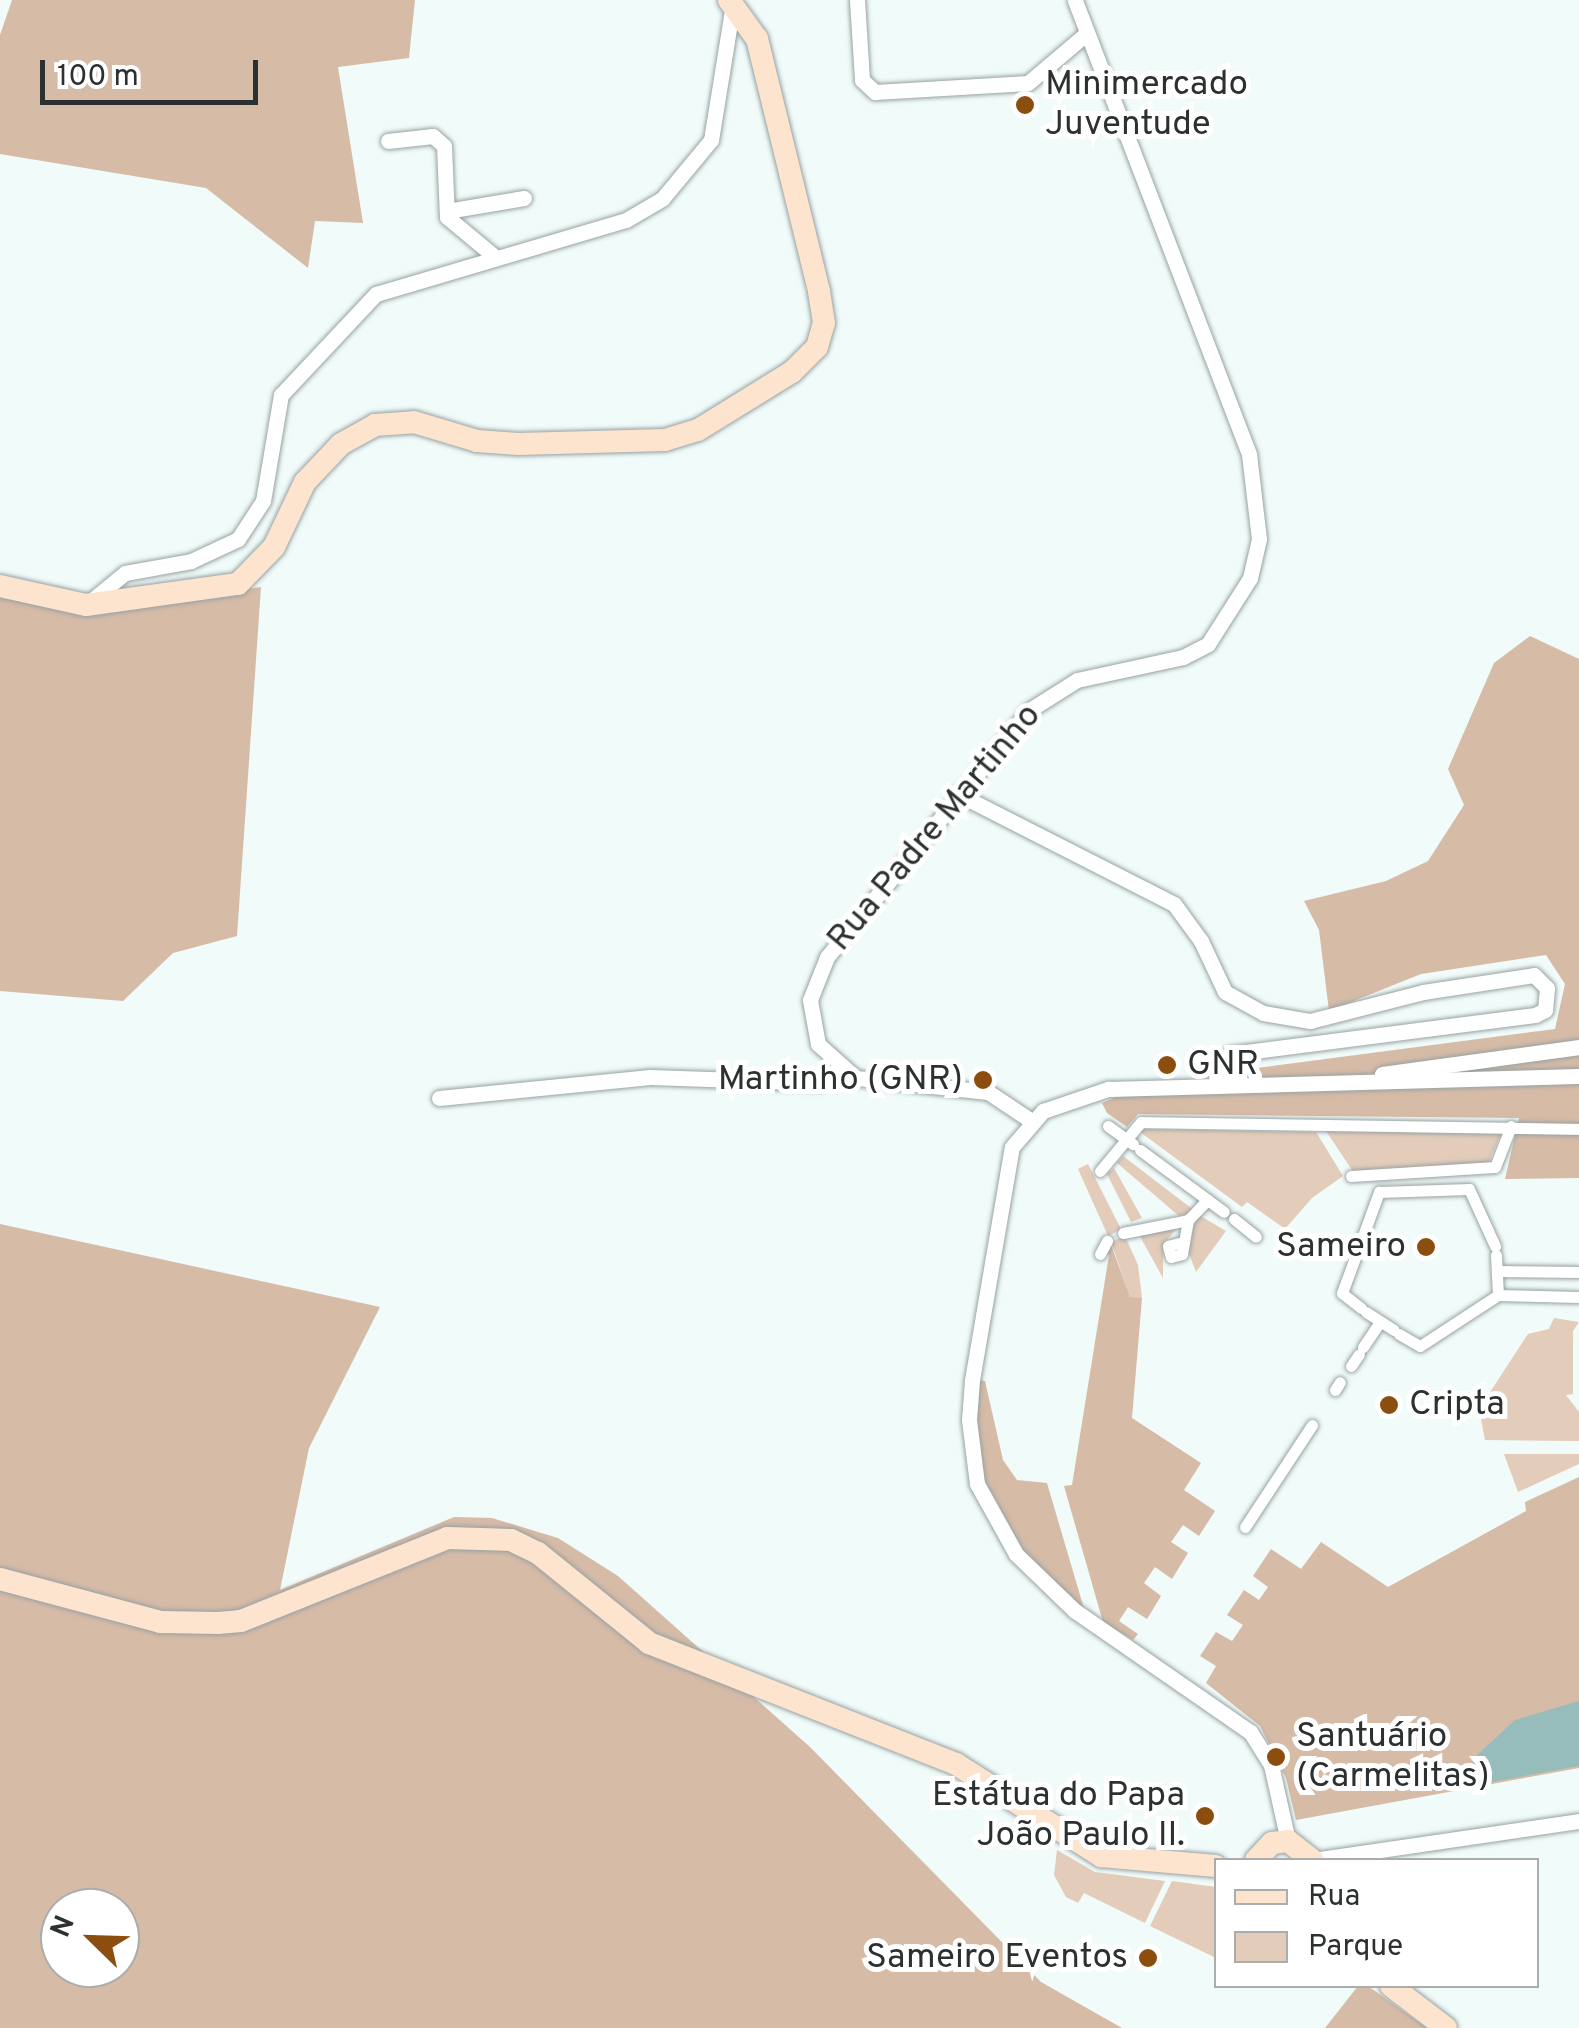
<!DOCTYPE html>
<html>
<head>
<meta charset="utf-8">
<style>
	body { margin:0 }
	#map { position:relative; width:1579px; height:2028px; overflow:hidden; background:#f0fbfa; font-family:Overpass,sans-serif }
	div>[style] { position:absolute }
	.green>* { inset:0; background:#e3ccba }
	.forest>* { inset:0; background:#d6bba7 }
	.water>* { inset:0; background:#96bdbc }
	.roads { filter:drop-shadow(0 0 2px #98a2a2) drop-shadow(0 0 2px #98a2a2) }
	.pedestrian>* { height:11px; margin:-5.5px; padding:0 5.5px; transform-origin:5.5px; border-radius:5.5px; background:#fff }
	.minor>* { height:15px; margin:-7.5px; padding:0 7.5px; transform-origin:7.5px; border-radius:7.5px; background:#fff }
	.secondary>* { height:22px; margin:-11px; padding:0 11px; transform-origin:11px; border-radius:11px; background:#fde4cf }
	.dots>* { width:28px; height:28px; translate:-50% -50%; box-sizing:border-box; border:5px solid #fff; border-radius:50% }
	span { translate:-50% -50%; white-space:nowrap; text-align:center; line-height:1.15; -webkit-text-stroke:10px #fff; paint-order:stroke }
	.poi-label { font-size:35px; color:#2c3030 }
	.left { translate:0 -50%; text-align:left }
	.right { translate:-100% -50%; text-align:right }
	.street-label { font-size:35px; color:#2c3030 }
	.legend { position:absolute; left:1214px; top:1858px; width:325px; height:130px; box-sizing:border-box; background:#fff; border:2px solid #abacac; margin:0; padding:12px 18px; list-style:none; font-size:30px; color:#2c3030 }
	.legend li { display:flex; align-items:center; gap:20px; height:50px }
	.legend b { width:50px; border:2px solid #abacac }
	.north { position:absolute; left:40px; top:1888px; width:100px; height:100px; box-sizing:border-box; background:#fff; border:2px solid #abacac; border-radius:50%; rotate:293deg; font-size:28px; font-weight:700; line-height:40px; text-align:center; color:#2c3030 }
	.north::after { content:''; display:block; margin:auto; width:35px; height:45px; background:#8b4e0f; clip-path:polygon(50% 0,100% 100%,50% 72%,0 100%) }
	.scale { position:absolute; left:40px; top:60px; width:218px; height:45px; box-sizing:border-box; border:5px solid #2c3030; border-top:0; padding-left:12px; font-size:30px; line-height:35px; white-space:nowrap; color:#2c3030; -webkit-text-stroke:8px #fff; paint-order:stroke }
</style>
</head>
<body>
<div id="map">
	<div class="green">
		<div style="clip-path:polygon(1144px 1129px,1316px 1132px,1343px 1176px,1312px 1198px,1285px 1229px,1247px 1202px,1242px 1207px,1140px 1132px)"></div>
		<div style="clip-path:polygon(1326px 1131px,1501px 1133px,1488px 1164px,1354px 1173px)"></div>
		<div style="clip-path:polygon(1123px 1156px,1195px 1211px,1179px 1216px,1117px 1163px)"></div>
		<div style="clip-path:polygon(1088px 1164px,1121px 1229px,1108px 1236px,1078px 1169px)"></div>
		<div style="clip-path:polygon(1114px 1168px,1142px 1218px,1131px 1222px,1107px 1174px)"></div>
		<div style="clip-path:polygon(1199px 1215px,1226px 1231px,1196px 1272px,1185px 1243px)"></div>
		<div style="clip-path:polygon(1177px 1228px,1163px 1245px,1163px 1278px,1137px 1231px)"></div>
		<div style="clip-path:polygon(1125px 1236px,1138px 1265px,1142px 1298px,1130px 1298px,1111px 1242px)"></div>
		<div style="clip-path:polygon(1554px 1318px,1579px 1322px,1573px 1331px,1573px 1394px,1566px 1395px,1579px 1412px,1579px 1441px,1485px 1440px,1479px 1409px,1528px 1334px,1549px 1329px)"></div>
		<div style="clip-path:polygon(1504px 1454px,1579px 1454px,1579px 1464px,1518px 1492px)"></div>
		<div style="clip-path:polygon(1057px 1850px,1095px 1872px,1165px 1881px,1145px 1923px,1084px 1893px,1078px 1903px,1066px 1897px,1054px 1875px)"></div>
		<div style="clip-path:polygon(1172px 1881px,1216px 1887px,1216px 1958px,1150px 1926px)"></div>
	</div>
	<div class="forest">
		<div style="clip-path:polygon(12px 0,415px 0,409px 58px,338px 67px,363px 223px,315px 221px,308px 268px,206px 188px,0 154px,0 35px)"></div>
		<div style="clip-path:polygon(261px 587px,237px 936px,173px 953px,123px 1001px,0 991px,0 595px,109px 611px)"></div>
		<div style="clip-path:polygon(1530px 636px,1579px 659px,1579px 1178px,1505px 1179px,1519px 1118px,1138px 1114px,1127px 1127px,1107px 1113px,1102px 1103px,1120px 1095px,1218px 1092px,1242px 1070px,1555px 1029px,1565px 984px,1546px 955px,1421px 974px,1329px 1011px,1319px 930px,1304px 901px,1386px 881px,1428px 861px,1464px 805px,1448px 769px,1494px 663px)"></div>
		<div style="clip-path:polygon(evenodd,0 1224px,380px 1307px,309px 1448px,280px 1590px,454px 1517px,492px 1518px,558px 1538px,618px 1576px,810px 1747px,1041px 1982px,1122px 2028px,0 2028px,0 1224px,60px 1908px,120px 1908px,120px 1968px,60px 1968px,60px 1908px)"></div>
		<div style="clip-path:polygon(1110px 1242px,1130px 1297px,1142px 1298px,1132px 1418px,1201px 1463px,1184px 1490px,1215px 1511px,1199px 1536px,1183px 1525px,1171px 1542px,1188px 1553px,1172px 1579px,1155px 1567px,1144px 1583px,1161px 1596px,1147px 1619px,1128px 1607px,1119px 1621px,1138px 1634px,1133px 1640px,1103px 1622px,1064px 1486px,1072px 1485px,1109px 1255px,1103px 1254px)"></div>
		<div style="clip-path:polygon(979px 1380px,985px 1381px,1003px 1460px,1017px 1480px,1047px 1483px,1085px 1612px,1023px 1550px,985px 1481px,976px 1420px)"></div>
		<div style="clip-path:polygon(1579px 1477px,1579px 1768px,1296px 1820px,1286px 1778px,1260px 1726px,1206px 1683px,1216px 1666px,1200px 1656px,1216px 1632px,1232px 1641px,1243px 1625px,1227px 1615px,1244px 1590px,1259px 1600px,1268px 1587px,1253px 1576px,1271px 1549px,1301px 1569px,1321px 1542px,1388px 1587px,1526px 1511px,1525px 1502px)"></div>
		<div style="clip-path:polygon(1358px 1986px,1368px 1986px,1427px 2028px,1325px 2028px)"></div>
	</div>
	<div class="water">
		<div style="clip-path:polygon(1579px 1701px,1579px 1766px,1481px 1784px,1469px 1776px,1474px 1758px,1515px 1720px)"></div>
	</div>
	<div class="roads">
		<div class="pedestrian">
			<div style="left:1108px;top:1126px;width:31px;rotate:36deg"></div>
			<div style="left:1140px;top:1150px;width:104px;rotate:36.4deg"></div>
			<div style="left:1100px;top:1171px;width:64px;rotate:-50.1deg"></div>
			<div style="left:1141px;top:1122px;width:438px;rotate:0.9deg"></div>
			<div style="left:1351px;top:1176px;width:144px;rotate:-3.6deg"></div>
			<div style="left:1495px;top:1167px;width:44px;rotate:-68.7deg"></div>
			<div style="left:1234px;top:1219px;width:28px;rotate:39deg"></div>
			<div style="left:1123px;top:1233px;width:66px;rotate:-11.3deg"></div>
			<div style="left:1188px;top:1220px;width:28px;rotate:-46deg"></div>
			<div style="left:1179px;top:1243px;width:11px;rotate:165deg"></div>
			<div style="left:1168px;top:1246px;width:11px;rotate:75deg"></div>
			<div style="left:1171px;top:1257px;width:11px;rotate:-15deg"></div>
			<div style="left:1182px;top:1254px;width:35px;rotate:-80deg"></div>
			<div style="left:1100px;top:1254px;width:15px;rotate:-62deg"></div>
			<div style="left:1498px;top:1271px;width:81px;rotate:0.7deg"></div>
			<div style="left:1498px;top:1295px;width:81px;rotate:1.4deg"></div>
			<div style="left:1361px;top:1308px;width:24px;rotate:-142deg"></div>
			<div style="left:1342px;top:1293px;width:108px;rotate:-69.9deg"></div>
			<div style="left:1379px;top:1192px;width:90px;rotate:-1.9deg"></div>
			<div style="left:1469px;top:1189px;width:63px;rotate:65.5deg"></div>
			<div style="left:1366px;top:1312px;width:33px;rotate:33deg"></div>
			<div style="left:1399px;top:1334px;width:24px;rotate:30deg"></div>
			<div style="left:1420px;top:1346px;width:93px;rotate:-33.2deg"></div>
			<div style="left:1498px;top:1295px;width:40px;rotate:-92.9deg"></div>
			<div style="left:1363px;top:1347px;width:30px;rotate:-56deg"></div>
			<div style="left:1351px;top:1366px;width:14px;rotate:-56deg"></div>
			<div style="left:1335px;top:1390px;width:9px;rotate:-58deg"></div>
			<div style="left:1245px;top:1527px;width:122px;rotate:-56.7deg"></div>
		</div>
		<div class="minor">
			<div style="left:857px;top:0;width:80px;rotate:86.4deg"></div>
			<div style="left:862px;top:80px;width:18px;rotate:43deg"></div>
			<div style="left:875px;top:92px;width:153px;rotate:-3.4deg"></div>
			<div style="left:1028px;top:83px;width:77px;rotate:-40.3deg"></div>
			<div style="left:388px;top:141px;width:45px;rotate:-6.3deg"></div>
			<div style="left:433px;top:136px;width:15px;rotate:42deg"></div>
			<div style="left:444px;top:146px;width:71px;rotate:87.6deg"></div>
			<div style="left:447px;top:217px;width:61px;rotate:39.7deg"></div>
			<div style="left:447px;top:211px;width:78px;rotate:-9.6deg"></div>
			<div style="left:86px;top:605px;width:50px;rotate:-39.4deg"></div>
			<div style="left:125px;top:573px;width:67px;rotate:-10.3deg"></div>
			<div style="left:191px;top:561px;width:52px;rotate:-25.1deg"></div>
			<div style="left:238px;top:539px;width:45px;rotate:-56.7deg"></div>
			<div style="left:263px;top:501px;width:108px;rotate:-80.4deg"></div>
			<div style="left:281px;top:395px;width:139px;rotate:-46.8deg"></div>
			<div style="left:376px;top:294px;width:261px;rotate:-16.5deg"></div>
			<div style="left:626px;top:220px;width:42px;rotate:-30.3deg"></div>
			<div style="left:662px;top:199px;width:77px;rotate:-50.3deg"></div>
			<div style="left:711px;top:140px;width:138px;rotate:-80.8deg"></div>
			<div style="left:958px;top:794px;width:242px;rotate:27deg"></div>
			<div style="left:1174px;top:904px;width:46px;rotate:53.9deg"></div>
			<div style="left:1201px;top:941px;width:56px;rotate:64.8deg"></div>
			<div style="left:1225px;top:992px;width:43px;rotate:28.9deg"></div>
			<div style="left:1263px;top:1013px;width:48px;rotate:9.7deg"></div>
			<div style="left:1310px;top:1021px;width:117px;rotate:-14.4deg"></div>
			<div style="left:1423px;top:992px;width:112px;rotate:-8.7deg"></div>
			<div style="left:1534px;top:975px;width:18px;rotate:45deg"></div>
			<div style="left:1547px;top:988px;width:22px;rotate:95deg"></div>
			<div style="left:1545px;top:1010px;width:11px;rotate:153deg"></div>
			<div style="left:1535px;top:1015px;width:307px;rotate:172.7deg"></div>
			<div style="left:1230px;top:1054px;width:34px;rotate:117deg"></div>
			<div style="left:1382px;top:1074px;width:199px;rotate:-7.8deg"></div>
			<div style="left:439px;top:1098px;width:212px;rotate:-5.7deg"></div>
			<div style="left:650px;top:1077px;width:168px;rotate:2deg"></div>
			<div style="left:818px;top:1083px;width:16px;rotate:-11deg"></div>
			<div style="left:834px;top:1080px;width:13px;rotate:-48deg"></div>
			<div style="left:1030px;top:1120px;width:50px;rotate:-146.3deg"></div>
			<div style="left:988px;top:1092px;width:133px;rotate:-173.9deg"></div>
			<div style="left:856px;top:1078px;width:51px;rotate:-138.2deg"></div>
			<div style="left:818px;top:1044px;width:45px;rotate:-100.3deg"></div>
			<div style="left:810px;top:1000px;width:46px;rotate:-68.4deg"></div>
			<div style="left:827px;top:957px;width:318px;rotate:-50.7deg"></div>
			<div style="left:1028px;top:711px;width:58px;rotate:-32.3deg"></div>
			<div style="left:1077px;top:680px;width:108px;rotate:-12.2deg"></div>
			<div style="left:1183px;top:657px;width:28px;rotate:-27deg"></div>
			<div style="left:1208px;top:644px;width:78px;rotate:-57.5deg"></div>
			<div style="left:1250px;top:578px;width:40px;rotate:-77deg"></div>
			<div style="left:1259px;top:539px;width:86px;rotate:-96.7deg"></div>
			<div style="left:1249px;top:454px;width:486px;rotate:-111deg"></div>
			<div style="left:1288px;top:1841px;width:78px;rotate:-102.6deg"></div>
			<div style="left:1271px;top:1765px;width:39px;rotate:-122deg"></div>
			<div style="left:1250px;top:1732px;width:213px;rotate:-145.3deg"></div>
			<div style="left:1075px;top:1611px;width:82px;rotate:-136deg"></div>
			<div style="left:1016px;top:1554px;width:80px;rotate:-119.1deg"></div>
			<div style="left:977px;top:1484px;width:64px;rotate:-97.1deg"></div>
			<div style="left:969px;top:1420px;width:40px;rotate:-85.7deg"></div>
			<div style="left:972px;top:1380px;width:236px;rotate:-80.3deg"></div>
			<div style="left:1012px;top:1147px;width:48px;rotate:-49.3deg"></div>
			<div style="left:1043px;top:1111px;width:69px;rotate:-18.7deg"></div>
			<div style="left:1108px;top:1089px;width:471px;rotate:-1.6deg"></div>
			<div style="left:1312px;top:1860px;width:270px;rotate:-8.3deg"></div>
		</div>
		<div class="secondary">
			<div style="left:0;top:586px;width:88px;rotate:12.5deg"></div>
			<div style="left:86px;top:605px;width:153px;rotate:-7.9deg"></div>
			<div style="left:238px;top:584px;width:52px;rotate:-45.8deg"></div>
			<div style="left:274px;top:547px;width:72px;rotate:-64.5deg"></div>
			<div style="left:305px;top:482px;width:52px;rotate:-46.5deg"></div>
			<div style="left:341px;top:444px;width:39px;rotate:-29deg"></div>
			<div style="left:375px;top:425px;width:39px;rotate:-4deg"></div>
			<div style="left:414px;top:422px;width:66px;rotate:16.8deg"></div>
			<div style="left:477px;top:441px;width:41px;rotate:4.2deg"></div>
			<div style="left:518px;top:444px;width:147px;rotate:-1.6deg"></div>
			<div style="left:665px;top:440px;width:34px;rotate:-17deg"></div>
			<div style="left:698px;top:430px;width:110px;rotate:-31.7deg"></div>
			<div style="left:792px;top:372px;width:35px;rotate:-45deg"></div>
			<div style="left:817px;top:347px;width:25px;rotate:-74deg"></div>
			<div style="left:824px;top:323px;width:32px;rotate:-99deg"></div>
			<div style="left:819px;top:291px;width:260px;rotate:-103.8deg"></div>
			<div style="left:757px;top:39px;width:48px;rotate:-125.7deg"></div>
			<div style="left:0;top:1579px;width:167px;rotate:15deg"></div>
			<div style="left:161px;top:1622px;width:57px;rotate:1deg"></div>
			<div style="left:218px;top:1623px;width:23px;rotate:-5deg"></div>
			<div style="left:241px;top:1621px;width:222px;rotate:-21.9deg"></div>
			<div style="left:447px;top:1538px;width:64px;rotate:1.8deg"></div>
			<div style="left:511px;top:1540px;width:30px;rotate:26deg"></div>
			<div style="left:538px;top:1553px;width:143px;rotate:39deg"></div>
			<div style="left:649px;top:1643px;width:330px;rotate:21.5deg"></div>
			<div style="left:956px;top:1764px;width:172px;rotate:32.4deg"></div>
			<div style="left:1101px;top:1856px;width:115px;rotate:5deg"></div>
			<div style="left:1256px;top:1860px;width:23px;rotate:-47deg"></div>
			<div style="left:1272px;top:1843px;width:16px;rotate:-7deg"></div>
			<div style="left:1288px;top:1841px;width:31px;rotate:38deg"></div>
			<div style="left:1391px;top:1986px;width:69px;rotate:37.4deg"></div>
		</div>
	</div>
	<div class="dots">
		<div style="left:1025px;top:105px;background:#8b4e0f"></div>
		<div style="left:1167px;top:1065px;background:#8b4e0f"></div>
		<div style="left:983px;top:1080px;background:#8b4e0f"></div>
		<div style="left:1426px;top:1247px;background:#8b4e0f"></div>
		<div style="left:1389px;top:1405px;background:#8b4e0f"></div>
		<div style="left:1276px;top:1757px;background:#8b4e0f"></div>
		<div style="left:1205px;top:1816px;background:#8b4e0f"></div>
		<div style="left:1148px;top:1958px;background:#8b4e0f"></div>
	</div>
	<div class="poi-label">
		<span class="left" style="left:1045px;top:105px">Minimercado<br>Juventude</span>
		<span class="left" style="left:1187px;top:1065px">GNR</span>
		<span class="right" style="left:963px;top:1080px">Martinho (GNR)</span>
		<span class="right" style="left:1406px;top:1247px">Sameiro</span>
		<span class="left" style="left:1409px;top:1405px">Cripta</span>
		<span class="left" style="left:1296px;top:1757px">Santuário<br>(Carmelitas)</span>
		<span class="right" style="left:1185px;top:1816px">Estátua do Papa<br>João Paulo II.</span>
		<span class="right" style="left:1128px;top:1958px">Sameiro Eventos</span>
	</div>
	<div class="street-label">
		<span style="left:935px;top:828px;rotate:-50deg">Rua Padre Martinho</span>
	</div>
	<ul class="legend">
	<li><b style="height:12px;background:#fde4cf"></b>Rua</li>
	<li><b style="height:28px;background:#e3ccba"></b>Parque</li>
	</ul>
	<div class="north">N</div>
	<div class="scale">100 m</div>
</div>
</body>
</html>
